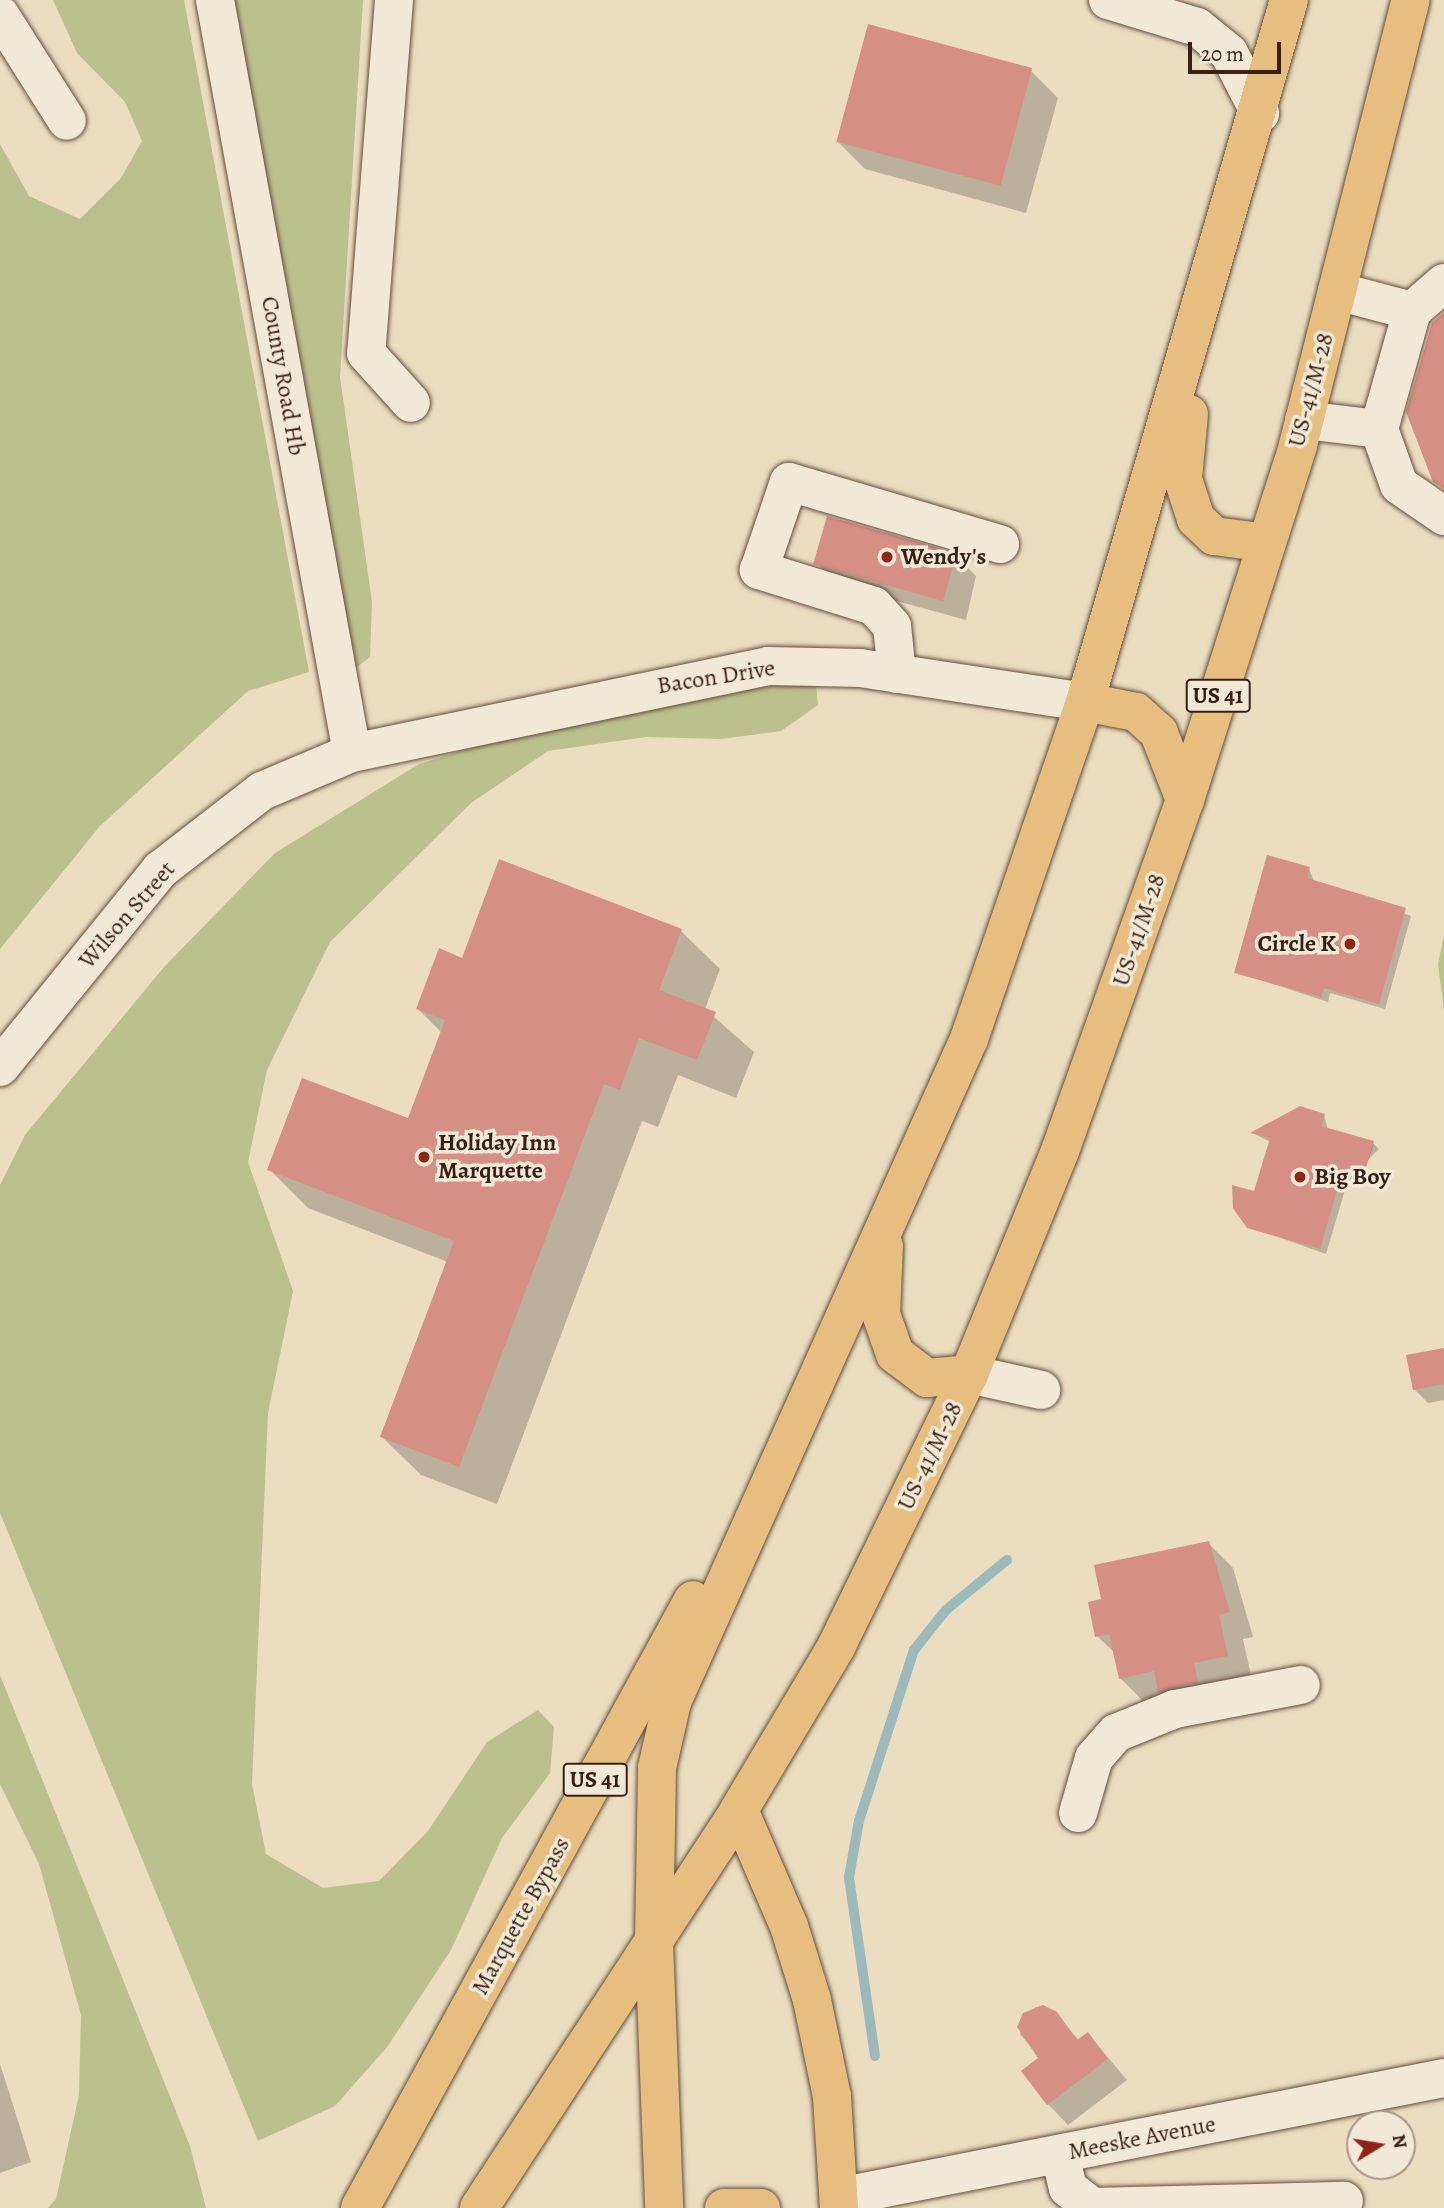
<!DOCTYPE html>
<html>
<head>
<meta charset="utf-8">
<style>
	body { margin:0 }
	#map { position:relative; width:1444px; height:2208px; overflow:hidden; background:#eaddc0; font-family:Alegreya,serif }
	div>[style] { position:absolute }
	.green>* { inset:0; background:#bbc08f }
	.shadow>* { inset:0; background:#0003; transform-origin:0 0 }
	.stream>* { height:10px; margin:-5px; padding:0 5px; transform-origin:5px; border-radius:5px; background:#9cb9bc }
	.building>* { inset:0; background:#d68f84; transform-origin:0 0 }
	.roads { filter:drop-shadow(0 0 2px #644e3c) drop-shadow(0 0 2px #644e3c) }
	.minor>* { height:38px; margin:-19px; padding:0 19px; transform-origin:19px; border-radius:19px; background:#f1e9d6 }
	.major>* { height:38px; margin:-19px; padding:0 19px; transform-origin:19px; border-radius:19px; background:#e5be80 }
	.highway>* { height:38px; margin:-19px; padding:0 19px; transform-origin:19px; border-radius:19px; background:#e5be80 }
	.dots>* { width:19px; height:19px; translate:-50% -50%; box-sizing:border-box; border:4px solid #f1e9d6; border-radius:50% }
	span { translate:-50% -50%; white-space:nowrap; text-align:center; line-height:1.15; -webkit-text-stroke:7px #f1e9d6; paint-order:stroke }
	.shield-label span { padding:2px 5px; background:#f1e9d6; border:2px solid; border-radius:5px; -webkit-text-stroke-width:0 }
	.shield-label { font-size:23px; color:#381f10; font-weight:700 }
	.street-label { font-size:24px; color:#381f10 }
	.poi-label { font-size:24px; color:#381f10; font-weight:700 }
	.left { translate:0 -50%; text-align:left }
	.right { translate:-100% -50%; text-align:right }
	.north { position:absolute; left:1346px; top:2110px; width:70px; height:70px; box-sizing:border-box; background:#f1e9d6; border:2px solid #a79887; border-radius:50%; rotate:79deg; font-size:19px; font-weight:700; line-height:28px; text-align:center; color:#381f10 }
	.north::after { content:''; display:block; margin:auto; width:24px; height:32px; background:#8f2418; clip-path:polygon(50% 0,100% 100%,50% 72%,0 100%) }
	.scale { position:absolute; left:1188px; top:42px; width:93px; height:32px; box-sizing:border-box; border:4px solid #381f10; border-top:0; padding-left:9px; font-size:21px; line-height:24px; white-space:nowrap; color:#381f10; -webkit-text-stroke:5px #f1e9d6; paint-order:stroke }
</style>
</head>
<body>
<div id="map">
	<div class="green">
		<div style="clip-path:polygon(53px 0,184px 0,309px 672px,248px 691px,100px 826px,0 949px,0 144px,29px 196px,80px 219px,121px 178px,142px 141px,125px 102px,77px 53px)"></div>
		<div style="clip-path:polygon(223px 0,363px 0,340px 377px,372px 602px,370px 657px,349px 673px)"></div>
		<div style="clip-path:polygon(773px 675px,816px 685px,818px 705px,781px 731px,722px 739px,646px 737px,548px 751px,471px 803px,330px 942px,267px 1070px,248px 1162px,293px 1291px,268px 1413px,252px 1784px,266px 1854px,323px 1888px,379px 1881px,428px 1831px,487px 1742px,538px 1710px,554px 1727px,550px 1773px,502px 1838px,451px 1950px,388px 2046px,335px 2106px,258px 2141px,0 1513px,0 1185px,25px 1135px,164px 967px,275px 853px,419px 764px,616px 703px)"></div>
		<div style="clip-path:polygon(1444px 936px,1444px 1010px,1438px 964px)"></div>
		<div style="clip-path:polygon(0 1675px,190px 2146px,206px 2208px,48px 2208px,56px 2199px,79px 2095px,81px 2015px,39px 1864px,0 1784px)"></div>
	</div>
	<div class="shadow">
		<div style="clip-path:polygon(1031px 71px,1058px 98px,1026px 213px,865px 169px,838px 142px)"></div>
		<div style="clip-path:polygon(956px 556px,976px 576px,966px 620px,838px 585px,818px 564px)"></div>
		<div style="clip-path:polygon(1309px 869px,1314px 881px,1411px 916px,1385px 1009px,1330px 993px,1328px 1002px,1236px 972px)"></div>
		<div style="clip-path:polygon(681px 931px,720px 969px,705px 1009px,754px 1052px,736px 1098px,678px 1075px,658px 1127px,642px 1121px,497px 1504px,421px 1475px,382px 1437px,448px 1262px,308px 1208px,269px 1169px,409px 1120px,442px 1033px,418px 1009px,463px 960px)"></div>
		<div style="clip-path:polygon(1324px 1115px,1328px 1130px,1374px 1144px,1360px 1183px,1348px 1180px,1326px 1254px,1249px 1227px,1270px 1142px,1253px 1133px)"></div>
		<div style="left:1374px;top:1144px;width:7px;height:41px;rotate:45deg"></div>
		<div style="clip-path:polygon(1444px 1349px,1444px 1400px,1428px 1403px,1414px 1389px)"></div>
		<div style="clip-path:polygon(1208px 1543px,1233px 1568px,1253px 1637px,1243px 1639px,1252px 1680px,1145px 1703px,1120px 1678px,1116px 1654px,1097px 1636px,1103px 1601px)"></div>
		<div style="clip-path:polygon(1036px 2007px,1050px 2009px,1079px 2040px,1088px 2034px,1127px 2080px,1068px 2125px,1048px 2104px,1040px 2058px,1020px 2034px,1021px 2020px)"></div>
		<div style="clip-path:polygon(0 2064px,31px 2162px,0 2173px)"></div>
	</div>
	<div class="stream">
		<div style="left:875px;top:2056px;width:181px;rotate:-98.3deg"></div>
		<div style="left:849px;top:1877px;width:57px;rotate:-79.9deg"></div>
		<div style="left:859px;top:1821px;width:180px;rotate:-72.2deg"></div>
		<div style="left:914px;top:1650px;width:51px;rotate:-51.3deg"></div>
		<div style="left:946px;top:1610px;width:79px;rotate:-39.3deg"></div>
	</div>
	<div class="building">
		<div style="left:868px;top:24px;width:170px;height:122px;rotate:15deg"></div>
		<div style="clip-path:polygon(1444px 312px,1444px 489px,1433px 482px,1406px 412px,1432px 323px)"></div>
		<div style="left:827px;top:516px;width:135px;height:50px;rotate:16deg"></div>
		<div style="clip-path:polygon(1267px 855px,1310px 867px,1307px 878px,1406px 908px,1379px 1004px,1324px 988px,1321px 997px,1234px 973px)"></div>
		<div style="clip-path:polygon(499px 859px,682px 929px,659px 990px,716px 1012px,697px 1060px,639px 1038px,620px 1090px,604px 1084px,459px 1467px,380px 1437px,454px 1241px,267px 1170px,302px 1078px,408px 1118px,445px 1020px,416px 1009px,439px 948px,462px 958px)"></div>
		<div style="clip-path:polygon(1300px 1106px,1325px 1114px,1321px 1126px,1374px 1141px,1362px 1180px,1342px 1174px,1320px 1249px,1247px 1228px,1233px 1208px,1232px 1185px,1254px 1191px,1270px 1138px,1250px 1133px)"></div>
		<div style="clip-path:polygon(1444px 1348px,1444px 1384px,1413px 1390px,1406px 1355px)"></div>
		<div style="clip-path:polygon(1209px 1541px,1230px 1612px,1219px 1615px,1228px 1656px,1194px 1663px,1198px 1682px,1158px 1692px,1154px 1671px,1119px 1679px,1109px 1634px,1095px 1637px,1088px 1602px,1101px 1599px,1094px 1565px)"></div>
		<div style="clip-path:polygon(1043px 2005px,1057px 2012px,1077px 2040px,1088px 2032px,1108px 2059px,1047px 2105px,1021px 2071px,1038px 2058px,1017px 2027px,1023px 2013px)"></div>
	</div>
	<div class="roads">
		<div class="minor">
			<div style="left:215px;top:0;width:765px;rotate:79.69deg"></div>
			<div style="left:394px;top:0;width:354px;rotate:94.5deg"></div>
			<div style="left:366px;top:353px;width:67px;rotate:48deg"></div>
			<div style="left:1108px;top:0;width:93px;rotate:16.9deg"></div>
			<div style="left:1197px;top:27px;width:41px;rotate:39.1deg"></div>
			<div style="left:1229px;top:53px;width:68px;rotate:62.7deg"></div>
			<div style="left:0;top:15px;width:125px;rotate:57.7deg"></div>
			<div style="left:1444px;top:283px;width:43px;rotate:138.8deg"></div>
			<div style="left:1412px;top:311px;width:123px;rotate:105.6deg"></div>
			<div style="left:1379px;top:429px;width:59px;rotate:70.3deg"></div>
			<div style="left:1399px;top:485px;width:55px;rotate:34.6deg"></div>
			<div style="left:1337px;top:291px;width:78px;rotate:14.9deg"></div>
			<div style="left:1304px;top:420px;width:76px;rotate:6.8deg"></div>
			<div style="left:897px;top:674px;width:48px;rotate:-95.9deg"></div>
			<div style="left:892px;top:626px;width:27px;rotate:-132deg"></div>
			<div style="left:874px;top:606px;width:121px;rotate:-162.6deg"></div>
			<div style="left:759px;top:570px;width:93px;rotate:-71.2deg"></div>
			<div style="left:789px;top:482px;width:220px;rotate:16.4deg"></div>
			<div style="left:0;top:1067px;width:254px;rotate:-50.9deg"></div>
			<div style="left:160px;top:870px;width:129px;rotate:-37.8deg"></div>
			<div style="left:262px;top:791px;width:98px;rotate:-22.9deg"></div>
			<div style="left:352px;top:753px;width:425px;rotate:-11.8deg"></div>
			<div style="left:768px;top:666px;width:92px;rotate:1.2deg"></div>
			<div style="left:860px;top:668px;width:228px;rotate:8.6deg"></div>
			<div style="left:969px;top:1374px;width:74px;rotate:12.5deg"></div>
			<div style="left:1078px;top:1813px;width:57px;rotate:-73.8deg"></div>
			<div style="left:1094px;top:1758px;width:33px;rotate:-49deg"></div>
			<div style="left:1116px;top:1733px;width:64px;rotate:-22.1deg"></div>
			<div style="left:1175px;top:1709px;width:128px;rotate:-10.8deg"></div>
			<div style="left:1060px;top:2154px;width:35px;rotate:77deg"></div>
			<div style="left:1068px;top:2188px;width:31px;rotate:38deg"></div>
			<div style="left:1092px;top:2207px;width:252px;rotate:-1.4deg"></div>
			<div style="left:839px;top:2197px;width:617px;rotate:-11.13deg"></div>
		</div>
		<div class="major">
			<div style="left:739px;top:1810px;width:126px;rotate:66.7deg"></div>
			<div style="left:789px;top:1926px;width:77px;rotate:72.7deg"></div>
			<div style="left:812px;top:2000px;width:99px;rotate:78.3deg"></div>
			<div style="left:832px;top:2097px;width:111px;rotate:86.4deg"></div>
			<div style="left:654px;top:1942px;width:266px;rotate:87.8deg"></div>
			<div style="left:724px;top:2208px;width:37px"></div>
		</div>
		<div class="highway">
			<div style="left:1189px;top:414px;width:65px;rotate:95.3deg"></div>
			<div style="left:1183px;top:479px;width:42px;rotate:72deg"></div>
			<div style="left:1196px;top:519px;width:25px;rotate:43deg"></div>
			<div style="left:1214px;top:536px;width:53px;rotate:7.5deg"></div>
			<div style="left:1085px;top:702px;width:52px;rotate:11.1deg"></div>
			<div style="left:1136px;top:712px;width:31px;rotate:42deg"></div>
			<div style="left:1159px;top:733px;width:72px;rotate:68.8deg"></div>
			<div style="left:884px;top:1246px;width:68px;rotate:92.5deg"></div>
			<div style="left:881px;top:1314px;width:42px;rotate:70.7deg"></div>
			<div style="left:895px;top:1354px;width:40px;rotate:37deg"></div>
			<div style="left:927px;top:1378px;width:42px;rotate:-5.4deg"></div>
			<div style="left:654px;top:1942px;width:174px;rotate:-89deg"></div>
			<div style="left:657px;top:1768px;width:68px;rotate:-77.2deg"></div>
			<div style="left:672px;top:1702px;width:726px;rotate:-65.87deg"></div>
			<div style="left:969px;top:1039px;width:356px;rotate:-71deg"></div>
			<div style="left:1085px;top:702px;width:731px;rotate:-73.8deg"></div>
			<div style="left:360px;top:2208px;width:693px;rotate:-61.29deg"></div>
			<div style="left:479px;top:2208px;width:475px;rotate:-56.8deg"></div>
			<div style="left:739px;top:1810px;width:190px;rotate:-59.2deg"></div>
			<div style="left:836px;top:1647px;width:304px;rotate:-64deg"></div>
			<div style="left:969px;top:1374px;width:241px;rotate:-67.8deg"></div>
			<div style="left:1060px;top:1151px;width:373px;rotate:-70.4deg"></div>
			<div style="left:1185px;top:800px;width:373px;rotate:-72.3deg"></div>
			<div style="left:1298px;top:445px;width:459px;rotate:-75.8deg"></div>
		</div>
	</div>
	<div class="dots">
		<div style="left:887px;top:557px;background:#8f2418"></div>
		<div style="left:1350px;top:944px;background:#8f2418"></div>
		<div style="left:424px;top:1157px;background:#8f2418"></div>
		<div style="left:1300px;top:1177px;background:#8f2418"></div>
	</div>
	<div class="shield-label">
		<span style="left:1218px;top:696px">US 41</span>
		<span style="left:595px;top:1780px">US 41</span>
	</div>
	<div class="street-label">
		<span style="left:283px;top:376px;rotate:80deg">County Road Hb</span>
		<span style="left:1311px;top:390px;rotate:-75deg">US-41/M-28</span>
		<span style="left:716px;top:677px;rotate:-9deg">Bacon Drive</span>
		<span style="left:127px;top:915px;rotate:-49deg">Wilson Street</span>
		<span style="left:1139px;top:930px;rotate:-71deg">US-41/M-28</span>
		<span style="left:930px;top:1456px;rotate:-64deg">US-41/M-28</span>
		<span style="left:521px;top:1916px;rotate:-61deg">Marquette Bypass</span>
		<span style="left:1142px;top:2138px;rotate:-11deg">Meeske Avenue</span>
	</div>
	<div class="poi-label">
		<span class="left" style="left:901px;top:557px">Wendy's</span>
		<span class="right" style="left:1336px;top:944px">Circle K</span>
		<span class="left" style="left:438px;top:1157px">Holiday Inn<br>Marquette</span>
		<span class="left" style="left:1314px;top:1177px">Big Boy</span>
	</div>
	<div class="north">N</div>
	<div class="scale">20 m</div>
</div>
</body>
</html>
